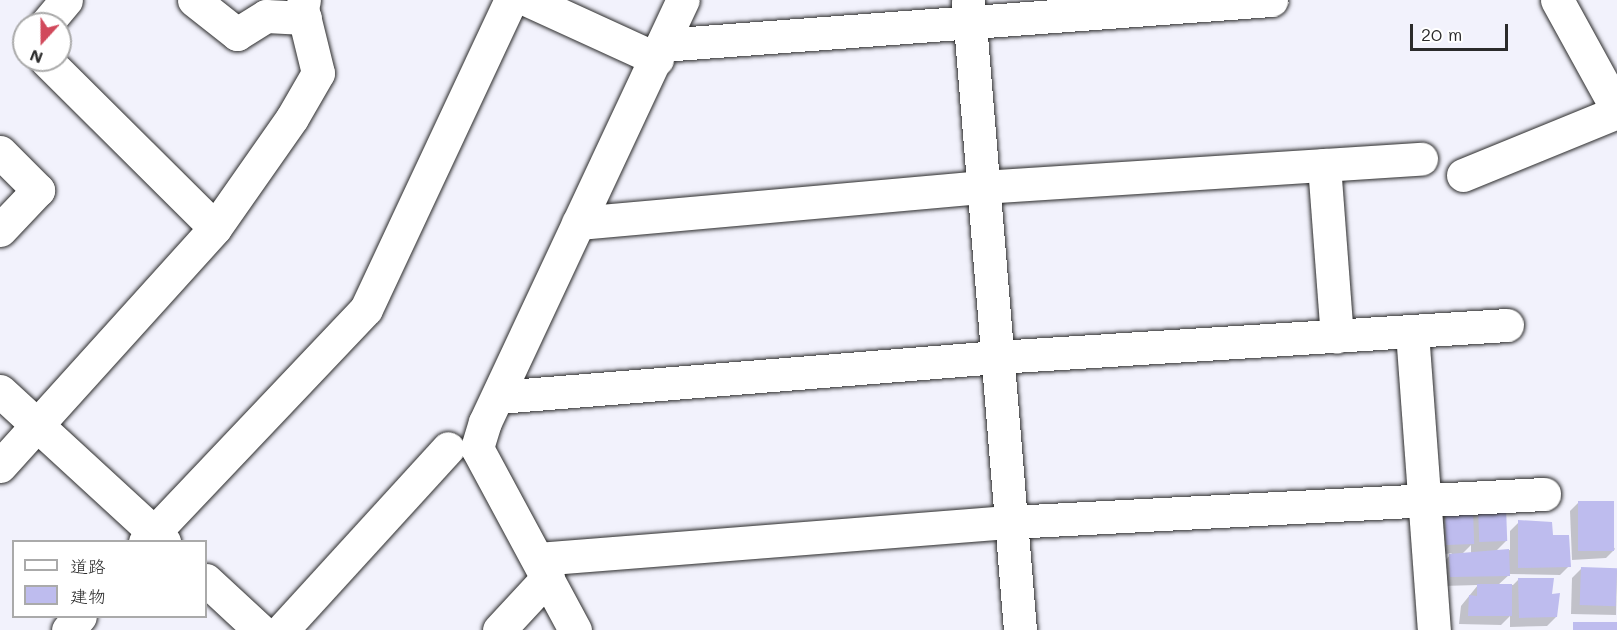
<!DOCTYPE html>
<html>
<head>
<meta charset="utf-8">
<style>
	body { margin:0 }
	#map { position:relative; width:1617px; height:630px; overflow:hidden; background:#f2f2fc; font-family:Mali,"Klee One",sans-serif }
	div>[style] { position:absolute }
	.shadow>* { inset:0; background:#0003 }
	.building>* { inset:0; background:#bebcee; transform-origin:0 0 }
	.roads { filter:drop-shadow(0 0 2px #2b2b2b) drop-shadow(0 0 2px #2b2b2b) }
	.minor>* { height:33px; margin:-16.5px; padding:0 16.5px; transform-origin:16.5px; border-radius:16.5px; background:#fff }
	span { translate:-50% -50%; white-space:nowrap; text-align:center; line-height:1.15; -webkit-text-stroke:6px #fff; paint-order:stroke }
	.legend { position:absolute; left:12px; top:540px; width:195px; height:78px; box-sizing:border-box; background:#fff; border:2px solid #aaa; margin:0; padding:8px 10px; list-style:none; font-size:18px; color:#2b2b2b }
	.legend li { display:flex; align-items:center; gap:12px; height:30px }
	.legend b { width:30px; border:2px solid #aaa }
	.north { position:absolute; left:12px; top:12px; width:60px; height:60px; box-sizing:border-box; background:#fff; border:2px solid #aaa; border-radius:50%; rotate:201deg; font-size:16px; font-weight:700; line-height:24px; text-align:center; color:#2b2b2b }
	.north::after { content:''; display:block; margin:auto; width:21px; height:27px; background:#d1495b; clip-path:polygon(50% 0,100% 100%,50% 72%,0 100%) }
	.scale { position:absolute; left:1410px; top:24px; width:98px; height:27px; box-sizing:border-box; border:3px solid #2b2b2b; border-top:0; padding-left:8px; font-size:18px; line-height:21px; white-space:nowrap; color:#2b2b2b; -webkit-text-stroke:4px #fff; paint-order:stroke }
</style>
</head>
<body>
<div id="map">
	<div class="shadow">
		<div style="clip-path:polygon(1579px 502px,1615px 549px,1606px 558px,1572px 560px,1570px 511px)"></div>
		<div style="clip-path:polygon(evenodd,1478px 509px,1506px 541px,1495px 552px,1510px 550px,1510px 531px,1519px 522px,1551px 536px,1569px 566px,1560px 575px,1510px 574px,1498px 585px,1513px 585px,1518px 580px,1550px 596px,1556px 617px,1547px 626px,1510px 627px,1510px 616px,1501px 625px,1459px 624px,1461px 606px,1478px 585px,1442px 586px,1441px 565px,1452px 553px,1439px 555px,1436px 521px,1445px 512px,1478px 509px,1471px 545px,1471px 554px,1462px 554px,1471px 545px)"></div>
		<div style="clip-path:polygon(1581px 569px,1617px 570px,1616px 615px,1571px 614px,1572px 578px)"></div>
	</div>
	<div class="building">
		<div style="left:1578px;top:501px;width:36px;height:50px"></div>
		<div style="left:1506px;top:506px;width:35px;height:28px;rotate:88deg"></div>
		<div style="left:1473px;top:510px;width:34px;height:28px;rotate:88deg"></div>
		<div style="clip-path:polygon(1518px 520px,1552px 522px,1553px 535px,1569px 535px,1571px 567px,1518px 568px)"></div>
		<div style="clip-path:polygon(1509px 549px,1510px 576px,1450px 577px,1449px 554px)"></div>
		<div style="left:1581px;top:567px;width:36px;height:38px;rotate:2deg"></div>
		<div style="clip-path:polygon(1518px 578px,1554px 578px,1552px 594px,1560px 593px,1557px 617px,1519px 618px)"></div>
		<div style="clip-path:polygon(1477px 584px,1512px 584px,1512px 616px,1468px 616px,1469px 595px,1477px 596px)"></div>
		<div style="left:1573px;top:622px;width:44px;height:8px"></div>
	</div>
	<div class="roads">
		<div class="minor">
			<div style="left:194px;top:0;width:55px;rotate:38.3deg"></div>
			<div style="left:237px;top:34px;width:34px;rotate:-32deg"></div>
			<div style="left:266px;top:16px;width:39px;rotate:3deg"></div>
			<div style="left:528px;top:0;width:142px;rotate:24.6deg"></div>
			<div style="left:968px;top:0;width:632px;rotate:85.28deg"></div>
			<div style="left:1557px;top:0;width:124px;rotate:61.2deg"></div>
			<div style="left:46px;top:24px;width:31px;rotate:-50deg"></div>
			<div style="left:662px;top:45px;width:611px;rotate:-4.23deg"></div>
			<div style="left:46px;top:60px;width:238px;rotate:44.8deg"></div>
			<div style="left:0;top:152px;width:54px;rotate:45deg"></div>
			<div style="left:38px;top:190px;width:55px;rotate:133.5deg"></div>
			<div style="left:1324px;top:165px;width:172px;rotate:85.7deg"></div>
			<div style="left:1463px;top:175px;width:166px;rotate:-22.2deg"></div>
			<div style="left:578px;top:223px;width:407px;rotate:-5.1deg"></div>
			<div style="left:983px;top:187px;width:439px;rotate:-3.7deg"></div>
			<div style="left:1412px;top:332px;width:299px;rotate:85.8deg"></div>
			<div style="left:0;top:391px;width:223px;rotate:42.6deg"></div>
			<div style="left:498px;top:397px;width:501px;rotate:-4.58deg"></div>
			<div style="left:997px;top:357px;width:511px;rotate:-3.59deg"></div>
			<div style="left:0;top:466px;width:321px;rotate:-47.9deg"></div>
			<div style="left:215px;top:228px;width:134px;rotate:-55deg"></div>
			<div style="left:292px;top:118px;width:52px;rotate:-60deg"></div>
			<div style="left:318px;top:73px;width:67px;rotate:-103.8deg"></div>
			<div style="left:302px;top:8px;width:8px;rotate:-76deg"></div>
			<div style="left:145px;top:542px;width:321px;rotate:-46.5deg"></div>
			<div style="left:366px;top:309px;width:341px;rotate:-64.9deg"></div>
			<div style="left:538px;top:559px;width:474px;rotate:-4.5deg"></div>
			<div style="left:1011px;top:522px;width:534px;rotate:-3.01deg"></div>
			<div style="left:206px;top:580px;width:74px;rotate:42.8deg"></div>
			<div style="left:68px;top:630px;width:18px;rotate:-49deg"></div>
			<div style="left:282px;top:630px;width:246px;rotate:-47.6deg"></div>
			<div style="left:499px;top:630px;width:72px;rotate:-47.2deg"></div>
			<div style="left:575px;top:630px;width:207px;rotate:-118.3deg"></div>
			<div style="left:477px;top:448px;width:27px;rotate:-73deg"></div>
			<div style="left:485px;top:422px;width:466px;rotate:-64.9deg"></div>
		</div>
	</div>
	<ul class="legend">
	<li><b style="height:8px;background:#fff"></b>道路</li>
	<li><b style="height:16px;background:#bebcee"></b>建物</li>
	</ul>
	<div class="north">N</div>
	<div class="scale">20 m</div>
</div>
</body>
</html>
